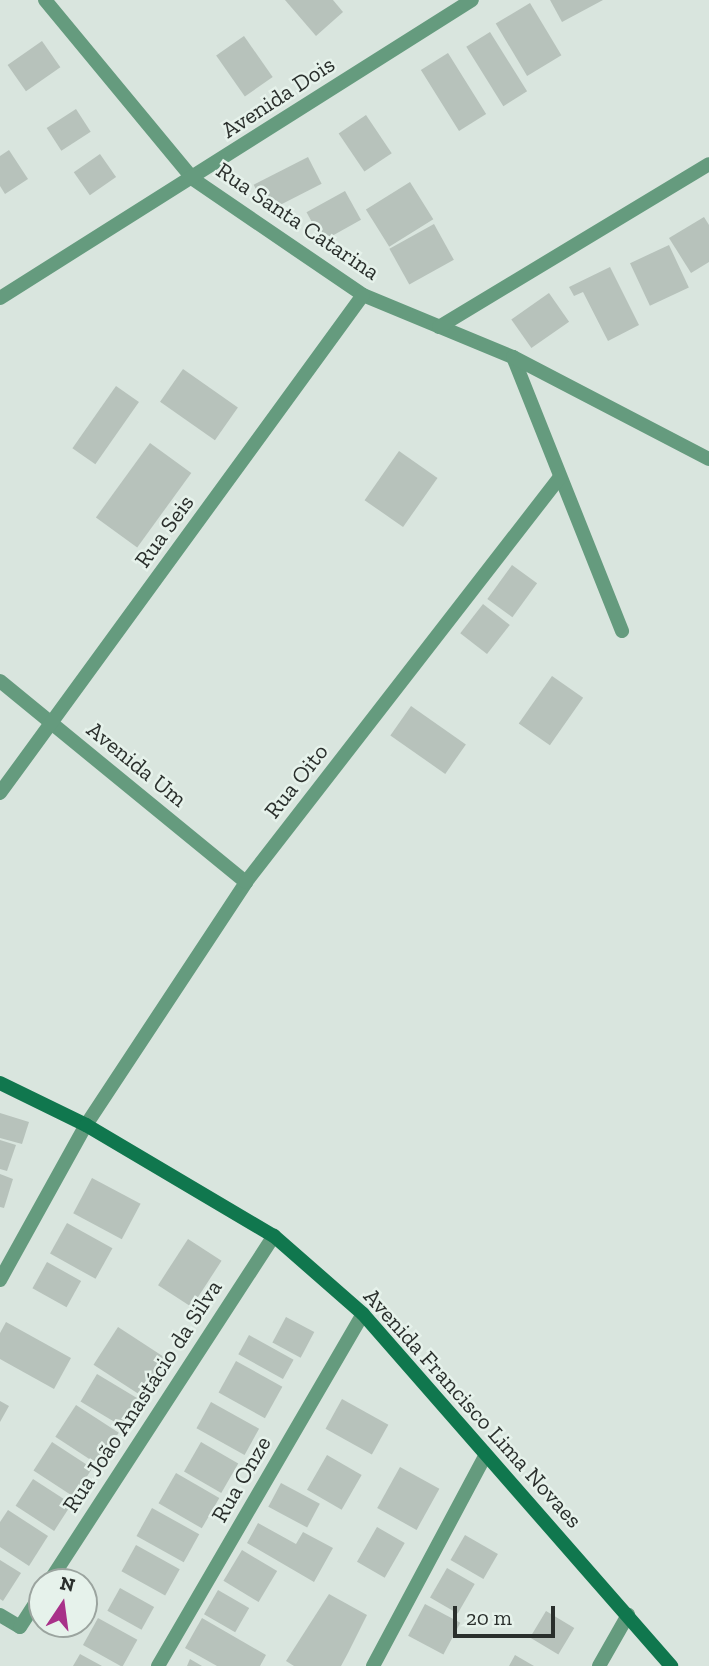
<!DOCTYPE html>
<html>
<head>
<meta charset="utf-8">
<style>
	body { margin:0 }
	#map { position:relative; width:709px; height:1666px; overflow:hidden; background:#d9e5de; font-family:"Zilla Slab",serif }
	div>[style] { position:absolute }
	.building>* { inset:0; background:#b7c2bb; transform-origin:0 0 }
	.street>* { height:14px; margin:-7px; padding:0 7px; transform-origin:7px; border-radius:7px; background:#659b7e }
	.secondary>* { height:14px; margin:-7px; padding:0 7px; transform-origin:7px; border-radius:7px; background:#10774e }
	span { translate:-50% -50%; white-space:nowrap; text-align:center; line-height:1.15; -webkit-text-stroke:5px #e6f2eb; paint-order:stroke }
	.street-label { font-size:23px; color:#2a2f2c }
	.north { position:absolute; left:28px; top:1568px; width:70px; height:70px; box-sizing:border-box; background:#e6f2eb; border:2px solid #9ba49f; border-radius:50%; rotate:13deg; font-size:19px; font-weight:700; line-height:28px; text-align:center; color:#2a2f2c }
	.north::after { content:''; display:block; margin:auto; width:24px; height:32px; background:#a83189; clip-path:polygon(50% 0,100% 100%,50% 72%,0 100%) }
	.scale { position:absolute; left:453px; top:1606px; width:102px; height:32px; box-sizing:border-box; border:4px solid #2a2f2c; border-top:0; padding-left:9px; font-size:21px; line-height:24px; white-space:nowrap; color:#2a2f2c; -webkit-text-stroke:5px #e6f2eb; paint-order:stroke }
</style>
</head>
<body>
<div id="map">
	<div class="building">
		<div style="clip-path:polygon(285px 0,333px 0,343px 12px,316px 36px)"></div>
		<div style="clip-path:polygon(550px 0,603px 0,562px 22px)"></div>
		<div style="left:530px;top:3px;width:61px;height:40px;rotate:59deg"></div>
		<div style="left:490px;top:32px;width:70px;height:28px;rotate:58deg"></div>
		<div style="left:244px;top:36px;width:50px;height:34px;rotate:55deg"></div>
		<div style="left:42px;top:41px;width:32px;height:42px;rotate:55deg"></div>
		<div style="left:448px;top:53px;width:72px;height:32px;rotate:58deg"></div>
		<div style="left:76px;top:109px;width:27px;height:35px;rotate:57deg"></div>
		<div style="left:366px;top:115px;width:46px;height:33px;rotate:56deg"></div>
		<div style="clip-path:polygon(9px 150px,28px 179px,5px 194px,0 186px,0 156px)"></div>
		<div style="left:100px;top:154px;width:28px;height:32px;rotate:55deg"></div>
		<div style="left:308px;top:157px;width:30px;height:61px;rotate:63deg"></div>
		<div style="left:410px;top:182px;width:44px;height:52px;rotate:58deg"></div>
		<div style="left:345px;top:191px;width:33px;height:44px;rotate:61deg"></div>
		<div style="clip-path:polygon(704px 217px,709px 225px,709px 262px,691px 273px,669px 238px)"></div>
		<div style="left:434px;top:224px;width:41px;height:51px;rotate:61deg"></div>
		<div style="left:669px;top:245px;width:47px;height:43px;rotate:65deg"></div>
		<div style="clip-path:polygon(610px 267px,639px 325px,608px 341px,583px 292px,574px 296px,569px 287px)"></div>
		<div style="left:549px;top:293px;width:35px;height:46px;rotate:55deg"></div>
		<div style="left:183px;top:369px;width:67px;height:40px;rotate:35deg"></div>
		<div style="left:116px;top:386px;width:28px;height:76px;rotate:35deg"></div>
		<div style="left:150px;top:443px;width:51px;height:92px;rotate:36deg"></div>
		<div style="left:399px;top:451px;width:47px;height:60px;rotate:35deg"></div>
		<div style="left:512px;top:565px;width:31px;height:42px;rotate:36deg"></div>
		<div style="left:483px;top:604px;width:34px;height:37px;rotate:38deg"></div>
		<div style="left:552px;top:676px;width:38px;height:58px;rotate:35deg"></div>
		<div style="left:411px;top:706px;width:67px;height:36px;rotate:35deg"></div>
		<div style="clip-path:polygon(0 1113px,29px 1122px,22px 1144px,0 1138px)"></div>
		<div style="clip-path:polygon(0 1140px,16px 1145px,7px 1171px,0 1169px)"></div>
		<div style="clip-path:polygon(0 1174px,13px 1179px,4px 1208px,0 1207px)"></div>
		<div style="left:92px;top:1178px;width:55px;height:40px;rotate:28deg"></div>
		<div style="left:67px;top:1223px;width:52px;height:35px;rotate:29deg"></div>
		<div style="left:188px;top:1239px;width:40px;height:55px;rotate:33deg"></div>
		<div style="left:47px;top:1262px;width:39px;height:30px;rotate:29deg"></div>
		<div style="left:286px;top:1317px;width:32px;height:29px;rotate:28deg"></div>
		<div style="clip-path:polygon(6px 1322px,71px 1358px,54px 1389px,0 1359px,0 1333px)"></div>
		<div style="left:118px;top:1327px;width:59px;height:45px;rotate:33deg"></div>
		<div style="left:249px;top:1335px;width:51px;height:22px;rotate:29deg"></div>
		<div style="left:236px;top:1361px;width:53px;height:36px;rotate:29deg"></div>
		<div style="left:97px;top:1374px;width:50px;height:32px;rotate:31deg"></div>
		<div style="left:342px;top:1399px;width:53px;height:34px;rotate:29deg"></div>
		<div style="clip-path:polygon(0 1401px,9px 1406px,0 1422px)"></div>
		<div style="left:211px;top:1402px;width:55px;height:30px;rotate:29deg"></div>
		<div style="left:76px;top:1405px;width:51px;height:38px;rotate:33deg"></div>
		<div style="left:52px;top:1442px;width:48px;height:34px;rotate:33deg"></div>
		<div style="left:201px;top:1442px;width:43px;height:34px;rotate:30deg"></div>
		<div style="left:327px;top:1455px;width:40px;height:40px;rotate:30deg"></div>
		<div style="left:400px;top:1467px;width:45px;height:47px;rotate:29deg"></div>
		<div style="left:176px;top:1473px;width:50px;height:35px;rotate:30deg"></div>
		<div style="left:33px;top:1479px;width:46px;height:32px;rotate:33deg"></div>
		<div style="left:281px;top:1483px;width:44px;height:27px;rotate:28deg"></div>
		<div style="left:152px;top:1508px;width:54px;height:32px;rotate:29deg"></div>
		<div style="clip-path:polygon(8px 1510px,48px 1536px,29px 1566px,0 1547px,0 1522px)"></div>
		<div style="clip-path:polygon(258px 1523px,296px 1544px,303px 1532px,333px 1548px,314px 1582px,247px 1543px)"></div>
		<div style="left:377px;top:1527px;width:32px;height:40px;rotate:30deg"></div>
		<div style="left:465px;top:1535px;width:38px;height:29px;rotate:30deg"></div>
		<div style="left:136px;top:1545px;width:50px;height:30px;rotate:29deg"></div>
		<div style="left:242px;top:1550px;width:41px;height:36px;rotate:31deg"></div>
		<div style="clip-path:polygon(0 1560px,21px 1573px,3px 1601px,0 1599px)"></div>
		<div style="left:447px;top:1568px;width:32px;height:34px;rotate:30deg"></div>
		<div style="left:120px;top:1588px;width:39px;height:26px;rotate:29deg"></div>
		<div style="left:218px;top:1590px;width:36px;height:28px;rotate:30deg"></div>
		<div style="clip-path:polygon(329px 1594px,367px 1615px,348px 1653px,341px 1666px,294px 1666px,286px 1661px)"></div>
		<div style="left:425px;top:1604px;width:40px;height:36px;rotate:28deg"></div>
		<div style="left:546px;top:1611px;width:33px;height:31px;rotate:31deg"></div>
		<div style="left:98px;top:1618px;width:45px;height:31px;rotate:29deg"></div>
		<div style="clip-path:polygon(202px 1618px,266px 1655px,260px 1666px,217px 1666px,185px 1648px)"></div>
		<div style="clip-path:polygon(80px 1654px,102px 1666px,73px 1666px)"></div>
		<div style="clip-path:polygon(515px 1655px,534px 1666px,509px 1666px)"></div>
		<div style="clip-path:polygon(190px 1659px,202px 1666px,187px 1666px)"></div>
	</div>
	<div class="street">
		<div style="left:45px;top:0;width:232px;rotate:50.4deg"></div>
		<div style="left:193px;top:179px;width:206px;rotate:34.3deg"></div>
		<div style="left:363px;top:295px;width:162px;rotate:22.5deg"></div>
		<div style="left:513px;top:357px;width:295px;rotate:68.3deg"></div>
		<div style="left:0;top:298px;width:558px;rotate:-32.27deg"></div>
		<div style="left:439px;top:327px;width:315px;rotate:-31.1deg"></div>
		<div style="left:513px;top:357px;width:221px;rotate:27.5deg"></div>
		<div style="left:0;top:681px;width:318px;rotate:39.3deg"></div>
		<div style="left:0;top:793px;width:616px;rotate:-53.91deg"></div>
		<div style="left:0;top:1280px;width:177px;rotate:-61deg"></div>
		<div style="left:86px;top:1125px;width:291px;rotate:-56.6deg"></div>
		<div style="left:246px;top:882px;width:512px;rotate:-52.21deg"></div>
		<div style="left:49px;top:1582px;width:413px;rotate:-57deg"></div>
		<div style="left:0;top:1615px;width:23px;rotate:31deg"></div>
		<div style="left:20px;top:1627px;width:40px;rotate:-57.1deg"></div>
		<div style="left:158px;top:1666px;width:407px;rotate:-59.8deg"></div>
		<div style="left:373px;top:1666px;width:236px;rotate:-61.9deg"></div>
		<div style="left:599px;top:1666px;width:59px;rotate:-60.4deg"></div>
	</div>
	<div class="secondary">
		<div style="left:0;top:1083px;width:96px;rotate:26deg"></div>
		<div style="left:86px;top:1125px;width:218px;rotate:30.6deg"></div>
		<div style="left:274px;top:1236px;width:118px;rotate:41.2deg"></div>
		<div style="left:363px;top:1314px;width:468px;rotate:48.8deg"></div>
	</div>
	<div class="street-label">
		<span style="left:278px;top:97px;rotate:-33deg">Avenida Dois</span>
		<span style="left:298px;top:221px;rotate:34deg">Rua Santa Catarina</span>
		<span style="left:164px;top:531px;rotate:-54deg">Rua Seis</span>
		<span style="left:137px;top:764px;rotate:39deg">Avenida Um</span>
		<span style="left:296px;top:781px;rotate:-52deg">Rua Oito</span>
		<span style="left:142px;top:1396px;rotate:-57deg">Rua João Anastácio da Silva</span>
		<span style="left:473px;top:1408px;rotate:48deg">Avenida Francisco Lima Novaes</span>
		<span style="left:241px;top:1479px;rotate:-60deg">Rua Onze</span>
	</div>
	<div class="north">N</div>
	<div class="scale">20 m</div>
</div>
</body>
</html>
